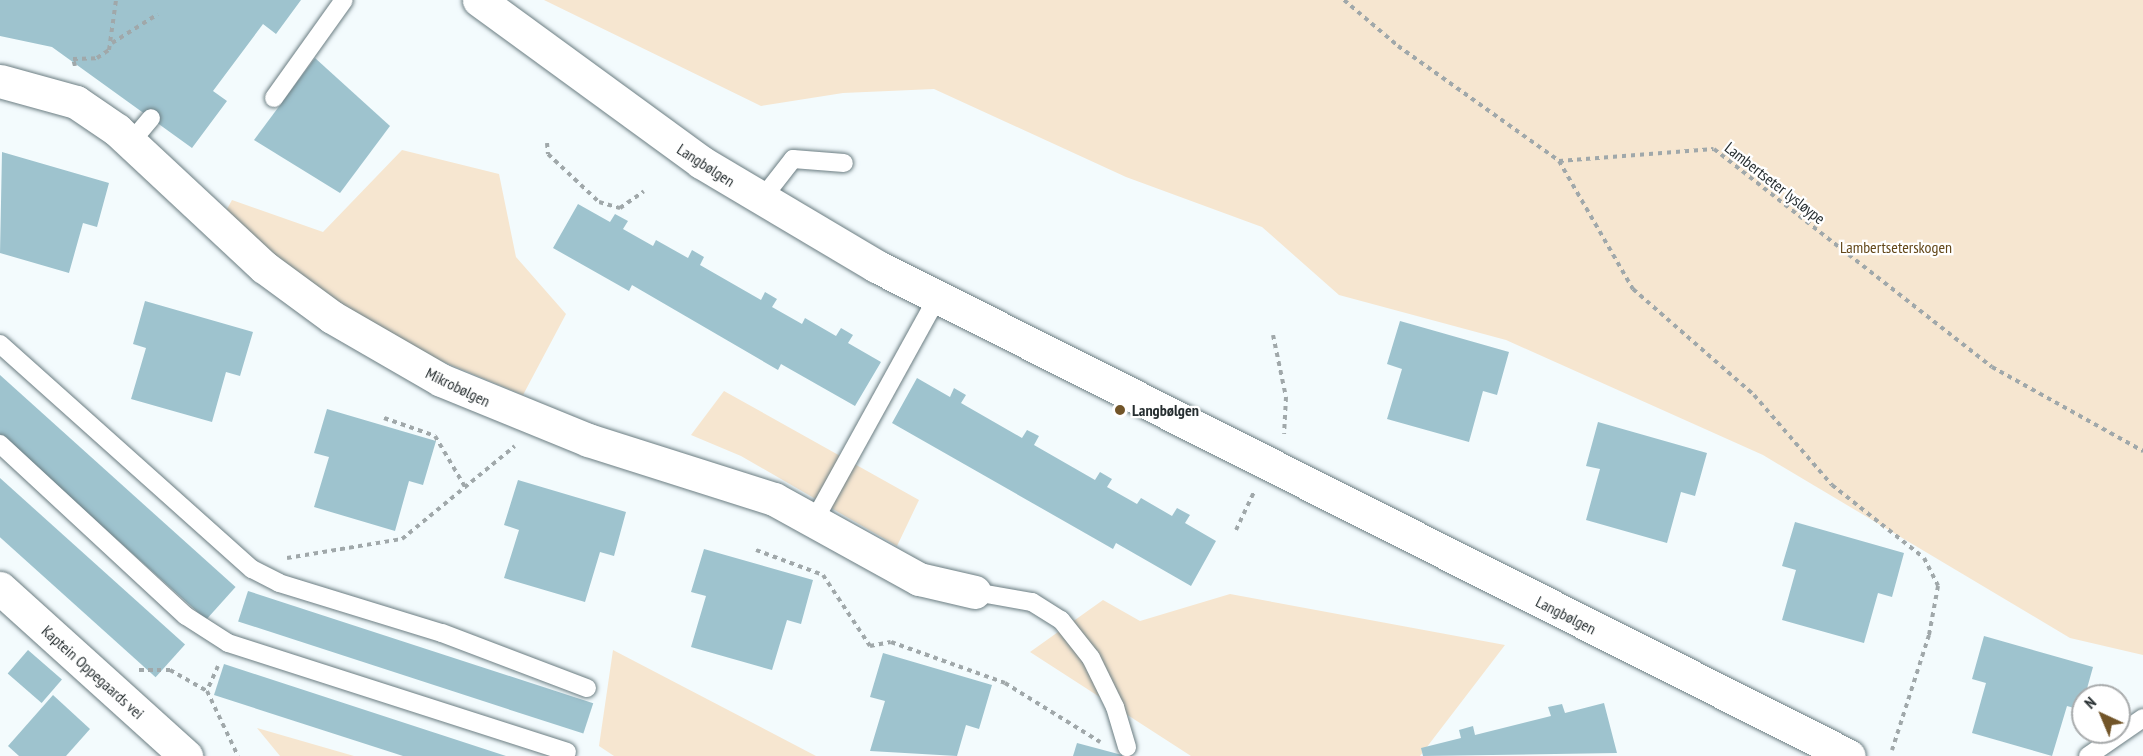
<!DOCTYPE html>
<html>
<head>
<meta charset="utf-8">
<style>
	body { margin:0 }
	#map { position:relative; width:2143px; height:756px; overflow:hidden; background:#f3fbfd; font-family:"PT Sans Narrow",sans-serif }
	div>[style] { position:absolute }
	.green>* { inset:0; background:#f6e6d0 }
	.building>* { inset:0; background:#9ec3ce; transform-origin:0 0 }
	.path>* { height:4px; margin-top:-2px; transform-origin:0; background:repeating-linear-gradient(90deg,#a0a8aa 0 4.5px,transparent 0 9px) }
	.roads { filter:drop-shadow(0 0 2px #6b7d82) drop-shadow(0 0 2px #6b7d82) }
	.service>* { height:18px; margin:-9px; padding:0 9px; transform-origin:9px; border-radius:9px; background:#fff }
	.minor>* { height:33px; margin:-16.5px; padding:0 16.5px; transform-origin:16.5px; border-radius:16.5px; background:#fff }
	.tertiary>* { height:33px; margin:-16.5px; padding:0 16.5px; transform-origin:16.5px; border-radius:16.5px; background:#fff }
	.dots>* { width:16px; height:16px; translate:-50% -50%; box-sizing:border-box; border:3px solid #fff; border-radius:50% }
	span { translate:-50% -50%; white-space:nowrap; text-align:center; line-height:1.15; -webkit-text-stroke:4.5px #fff; paint-order:stroke }
	.street-label { font-size:16px; color:#262e30 }
	.park-label { font-size:16px; color:#634719 }
	.poi-label { font-size:16px; color:#262e30; font-weight:700 }
	.left { translate:0 -50%; text-align:left }
	.north { position:absolute; left:2071px; top:684px; width:60px; height:60px; box-sizing:border-box; background:#fff; border:2px solid #a8abac; border-radius:50%; rotate:316deg; font-size:16px; font-weight:700; line-height:24px; text-align:center; color:#262e30 }
	.north::after { content:''; display:block; margin:auto; width:21px; height:27px; background:#725529; clip-path:polygon(50% 0,100% 100%,50% 72%,0 100%) }
</style>
</head>
<body>
<div id="map">
	<div class="green">
		<div style="clip-path:polygon(544px 0,2143px 0,2143px 655px,2070px 638px,1763px 455px,1506px 340px,1339px 295px,1262px 227px,1126px 177px,934px 89px,843px 93px,761px 106px)"></div>
		<div style="clip-path:polygon(402px 150px,499px 174px,516px 257px,566px 314px,523px 395px,388px 339px,222px 218px,232px 200px,323px 232px)"></div>
		<div style="clip-path:polygon(724px 391px,919px 500px,897px 546px,741px 456px,691px 435px)"></div>
		<div style="clip-path:polygon(1230px 594px,1505px 645px,1420px 756px,1191px 756px,1030px 652px,1103px 600px,1140px 621px)"></div>
		<div style="clip-path:polygon(613px 650px,816px 756px,614px 756px,599px 746px)"></div>
		<div style="clip-path:polygon(257px 728px,354px 756px,280px 756px)"></div>
	</div>
	<div class="building">
		<div style="clip-path:polygon(0 0,301px 0,276px 34px,263px 24px,213px 91px,227px 101px,192px 148px,52px 47px,0 36px)"></div>
		<div style="clip-path:polygon(315px 58px,390px 126px,340px 193px,254px 140px)"></div>
		<div style="clip-path:polygon(2px 152px,109px 183px,97px 227px,83px 223px,69px 273px,0 253px)"></div>
		<div style="clip-path:polygon(578px 204px,610px 222px,615px 214px,628px 221px,623px 229px,653px 246px,656px 240px,688px 258px,692px 250px,704px 257px,700px 265px,761px 300px,765px 292px,777px 299px,772px 307px,802px 324px,805px 318px,836px 336px,841px 328px,853px 335px,848px 343px,881px 362px,855px 406px,781px 364px,778px 370px,632px 285px,629px 291px,553px 248px)"></div>
		<div style="clip-path:polygon(145px 301px,253px 332px,240px 376px,226px 372px,212px 422px,131px 399px,146px 348px,133px 344px)"></div>
		<div style="clip-path:polygon(1400px 321px,1509px 352px,1497px 395px,1483px 391px,1469px 442px,1387px 419px,1402px 369px,1387px 364px)"></div>
		<div style="left:0;top:375px;width:317px;height:44px;rotate:42deg"></div>
		<div style="clip-path:polygon(917px 378px,950px 397px,954px 388px,966px 395px,961px 403px,1022px 438px,1027px 430px,1039px 436px,1034px 445px,1095px 480px,1100px 472px,1112px 479px,1107px 487px,1137px 504px,1141px 498px,1172px 516px,1177px 508px,1190px 515px,1185px 523px,1216px 541px,1191px 586px,1116px 543px,1113px 549px,892px 423px)"></div>
		<div style="clip-path:polygon(327px 409px,436px 441px,423px 485px,409px 481px,395px 531px,314px 507px,329px 457px,314px 453px)"></div>
		<div style="clip-path:polygon(1598px 422px,1707px 453px,1695px 496px,1681px 492px,1667px 543px,1586px 520px,1600px 469px,1586px 466px)"></div>
		<div style="left:0;top:478px;width:249px;height:44px;rotate:42deg"></div>
		<div style="clip-path:polygon(518px 480px,626px 512px,614px 556px,600px 552px,585px 602px,504px 578px,519px 530px,504px 525px)"></div>
		<div style="clip-path:polygon(1795px 522px,1904px 553px,1892px 597px,1878px 593px,1864px 643px,1782px 620px,1796px 570px,1782px 566px)"></div>
		<div style="clip-path:polygon(704px 549px,813px 580px,801px 624px,787px 620px,772px 670px,691px 647px,706px 596px,691px 592px)"></div>
		<div style="left:248px;top:591px;width:363px;height:32px;rotate:18deg"></div>
		<div style="clip-path:polygon(1984px 636px,2093px 667px,2081px 710px,2067px 706px,2052px 756px,1972px 733px,1986px 683px,1972px 679px)"></div>
		<div style="left:28px;top:650px;width:45px;height:31px;rotate:41deg"></div>
		<div style="clip-path:polygon(883px 653px,992px 685px,979px 729px,966px 725px,957px 756px,870px 751px,885px 701px,870px 697px)"></div>
		<div style="clip-path:polygon(224px 664px,506px 756px,403px 756px,214px 695px)"></div>
		<div style="clip-path:polygon(53px 695px,90px 729px,66px 756px,19px 756px,8px 746px)"></div>
		<div style="clip-path:polygon(1604px 703px,1617px 753px,1423px 756px,1421px 748px,1461px 738px,1459px 730px,1473px 726px,1475px 735px,1551px 716px,1548px 707px,1562px 704px,1565px 713px)"></div>
		<div style="clip-path:polygon(1077px 743px,1122px 755px,1122px 756px,1073px 756px)"></div>
	</div>
	<div class="path">
		<div style="left:1344px;top:0;width:71px;rotate:40.4deg"></div>
		<div style="left:1398px;top:46px;width:198px;rotate:35.5deg"></div>
		<div style="left:1559px;top:161px;width:155px;rotate:-4.4deg"></div>
		<div style="left:1714px;top:149px;width:353px;rotate:38.1deg"></div>
		<div style="left:1992px;top:367px;width:173px;rotate:29.1deg"></div>
		<div style="left:112px;top:43px;width:54px;rotate:-32.2deg"></div>
		<div style="left:75px;top:66px;width:7px;rotate:-106deg"></div>
		<div style="left:73px;top:59px;width:24px;rotate:-2deg"></div>
		<div style="left:97px;top:58px;width:14px;rotate:-34deg"></div>
		<div style="left:109px;top:50px;width:50px;rotate:-82deg"></div>
		<div style="left:547px;top:143px;width:11px;rotate:85deg"></div>
		<div style="left:548px;top:154px;width:70px;rotate:43.3deg"></div>
		<div style="left:599px;top:202px;width:22px;rotate:16deg"></div>
		<div style="left:620px;top:208px;width:29px;rotate:-35deg"></div>
		<div style="left:1559px;top:161px;width:148px;rotate:60deg"></div>
		<div style="left:1633px;top:289px;width:161px;rotate:41.2deg"></div>
		<div style="left:1754px;top:395px;width:119px;rotate:49.1deg"></div>
		<div style="left:1832px;top:485px;width:117px;rotate:38.4deg"></div>
		<div style="left:1924px;top:558px;width:31px;rotate:63deg"></div>
		<div style="left:1938px;top:586px;width:50px;rotate:100.4deg"></div>
		<div style="left:1929px;top:635px;width:121px;rotate:107.8deg"></div>
		<div style="left:1273px;top:335px;width:63px;rotate:78.2deg"></div>
		<div style="left:1286px;top:397px;width:37px;rotate:93deg"></div>
		<div style="left:384px;top:418px;width:54px;rotate:19.4deg"></div>
		<div style="left:435px;top:436px;width:59px;rotate:59.5deg"></div>
		<div style="left:1236px;top:530px;width:42px;rotate:-64.7deg"></div>
		<div style="left:756px;top:550px;width:72px;rotate:20.5deg"></div>
		<div style="left:823px;top:575px;width:85px;rotate:56.5deg"></div>
		<div style="left:870px;top:646px;width:21px;rotate:-11deg"></div>
		<div style="left:891px;top:642px;width:121px;rotate:19.8deg"></div>
		<div style="left:1005px;top:683px;width:112px;rotate:31.8deg"></div>
		<div style="left:287px;top:558px;width:117px;rotate:-9.4deg"></div>
		<div style="left:402px;top:539px;width:146px;rotate:-39.5deg"></div>
		<div style="left:218px;top:666px;width:27px;rotate:114deg"></div>
		<div style="left:207px;top:691px;width:72px;rotate:64.5deg"></div>
		<div style="left:139px;top:670px;width:31px"></div>
		<div style="left:170px;top:670px;width:43px;rotate:29.6deg"></div>
	</div>
	<div class="roads">
		<div class="service">
			<div style="left:274px;top:98px;width:120px;rotate:-54.5deg"></div>
			<div style="left:131px;top:142px;width:31px;rotate:-50deg"></div>
			<div style="left:761px;top:200px;width:52px;rotate:-52deg"></div>
			<div style="left:793px;top:159px;width:51px;rotate:4.5deg"></div>
			<div style="left:0;top:344px;width:338px;rotate:41.8deg"></div>
			<div style="left:252px;top:569px;width:30px;rotate:27deg"></div>
			<div style="left:279px;top:583px;width:170px;rotate:17.1deg"></div>
			<div style="left:442px;top:633px;width:155px;rotate:20.8deg"></div>
			<div style="left:0;top:444px;width:253px;rotate:42.8deg"></div>
			<div style="left:186px;top:616px;width:50px;rotate:32.7deg"></div>
			<div style="left:228px;top:643px;width:356px;rotate:17.8deg"></div>
			<div style="left:815px;top:519px;width:252px;rotate:-61.1deg"></div>
			<div style="left:975px;top:592px;width:58px;rotate:10deg"></div>
			<div style="left:1032px;top:602px;width:34px;rotate:32deg"></div>
			<div style="left:1061px;top:620px;width:48px;rotate:51.7deg"></div>
			<div style="left:1091px;top:658px;width:55px;rotate:63.9deg"></div>
			<div style="left:1115px;top:707px;width:42px;rotate:73.3deg"></div>
			<div style="left:2088px;top:756px;width:67px;rotate:-34.6deg"></div>
		</div>
		<div class="minor">
			<div style="left:0;top:81px;width:79px;rotate:15.4deg"></div>
			<div style="left:76px;top:102px;width:50px;rotate:34.3deg"></div>
			<div style="left:117px;top:130px;width:201px;rotate:43deg"></div>
			<div style="left:264px;top:267px;width:84px;rotate:36.3deg"></div>
			<div style="left:332px;top:317px;width:126px;rotate:30deg"></div>
			<div style="left:441px;top:380px;width:159px;rotate:22.2deg"></div>
			<div style="left:588px;top:440px;width:195px;rotate:17.6deg"></div>
			<div style="left:774px;top:499px;width:166px;rotate:28.9deg"></div>
			<div style="left:919px;top:579px;width:57px;rotate:13.1deg"></div>
			<div style="left:0;top:588px;width:251px;rotate:42.1deg"></div>
		</div>
		<div class="tertiary">
			<div style="left:479px;top:0;width:275px;rotate:36.1deg"></div>
			<div style="left:701px;top:162px;width:204px;rotate:30.7deg"></div>
			<div style="left:876px;top:266px;width:1089px;rotate:26.73deg"></div>
		</div>
	</div>
	<div class="dots">
		<div style="left:1120px;top:410px;background:#725529"></div>
	</div>
	<div class="street-label">
		<span style="left:706px;top:165px;rotate:33deg">Langbølgen</span>
		<span style="left:1775px;top:183px;rotate:38deg">Lambertseter lysløype</span>
		<span style="left:458px;top:387px;rotate:26deg">Mikrobølgen</span>
		<span style="left:1566px;top:615px;rotate:27deg">Langbølgen</span>
		<span style="left:93px;top:672px;rotate:42deg">Kaptein Oppegaards vei</span>
	</div>
	<div class="park-label">
		<span style="left:1896px;top:247px">Lambertseterskogen</span>
	</div>
	<div class="poi-label">
		<span class="left" style="left:1132px;top:410px">Langbølgen</span>
	</div>
	<div class="north">N</div>
</div>
</body>
</html>
